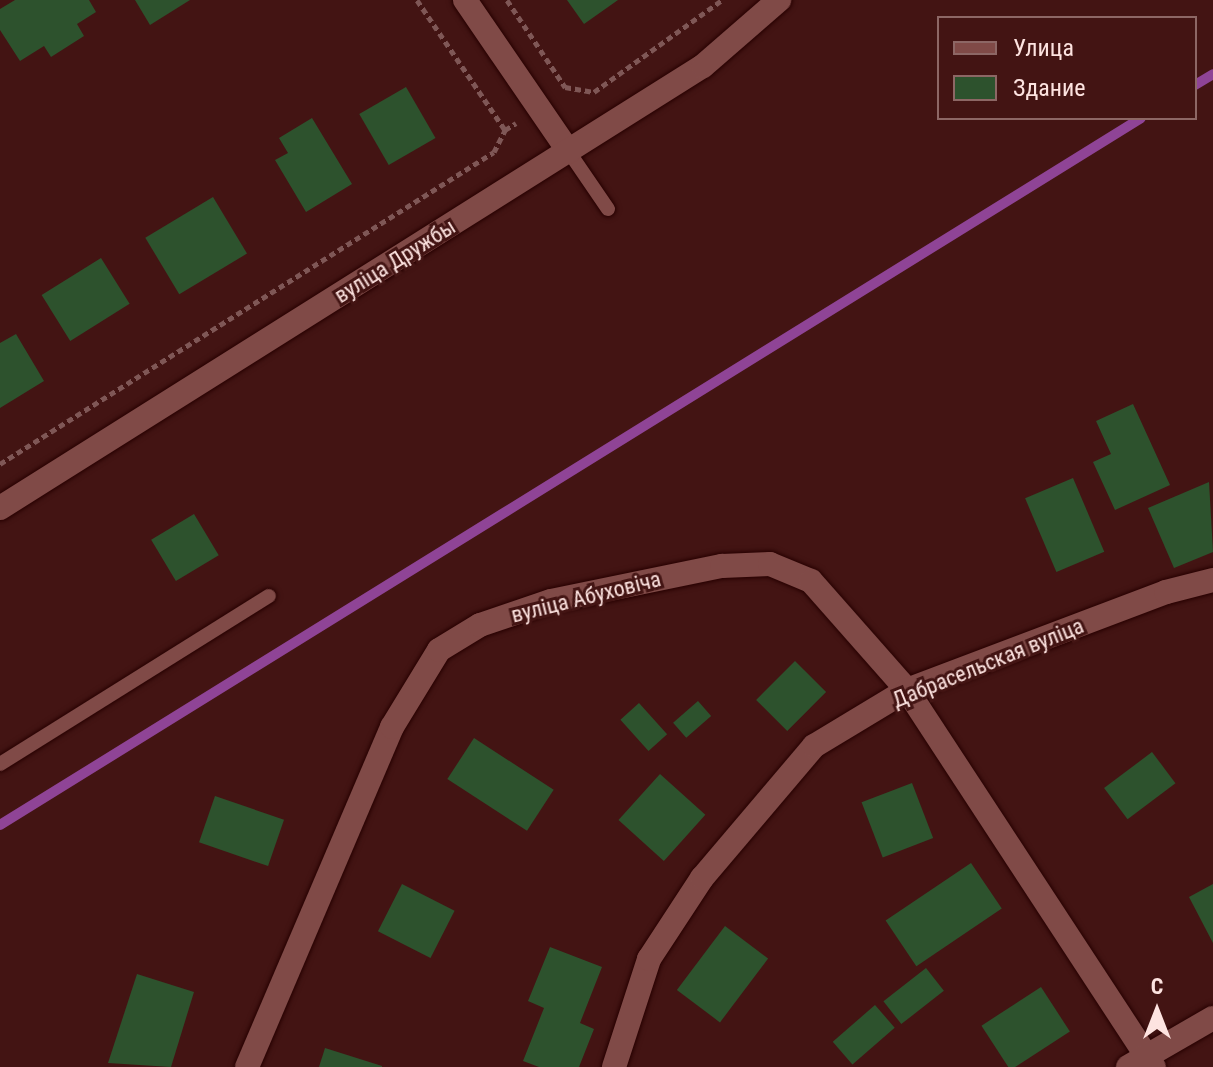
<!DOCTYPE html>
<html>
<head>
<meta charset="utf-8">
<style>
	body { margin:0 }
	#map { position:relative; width:1213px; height:1067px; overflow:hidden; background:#431413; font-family:"Roboto Condensed",sans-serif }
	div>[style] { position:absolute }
	.stream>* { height:10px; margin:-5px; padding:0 5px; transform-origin:5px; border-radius:5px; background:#8f4496 }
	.building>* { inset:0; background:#2d522d; transform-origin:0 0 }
	.path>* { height:5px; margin-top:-2.5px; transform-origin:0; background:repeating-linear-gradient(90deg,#7f5756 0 6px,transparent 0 10px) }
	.roads { filter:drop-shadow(0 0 2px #270001) drop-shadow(0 0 2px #270001) }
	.lane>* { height:14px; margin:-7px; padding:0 7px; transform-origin:7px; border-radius:7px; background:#804a47 }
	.street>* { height:24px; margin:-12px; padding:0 12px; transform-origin:12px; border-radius:12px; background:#804a47 }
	span { translate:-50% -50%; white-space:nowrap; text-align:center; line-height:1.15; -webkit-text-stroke:6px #431413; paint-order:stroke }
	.street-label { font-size:22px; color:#fde3e0 }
	.legend { position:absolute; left:937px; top:16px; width:260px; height:104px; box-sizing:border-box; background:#431413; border:2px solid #8d6765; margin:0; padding:10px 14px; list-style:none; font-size:24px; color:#fde3e0 }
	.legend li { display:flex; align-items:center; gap:16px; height:40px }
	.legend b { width:40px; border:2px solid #8d6765 }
	.north { position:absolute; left:1117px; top:971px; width:80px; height:80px; -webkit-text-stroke:6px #431413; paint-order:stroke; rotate:0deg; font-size:22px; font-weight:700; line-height:32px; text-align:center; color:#fde3e0 }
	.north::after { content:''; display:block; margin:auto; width:28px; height:36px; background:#fde3e0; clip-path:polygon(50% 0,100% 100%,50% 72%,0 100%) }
</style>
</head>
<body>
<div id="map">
	<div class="stream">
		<div style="left:1195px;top:85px;width:21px;rotate:-31deg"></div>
		<div style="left:0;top:825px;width:1342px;rotate:-31.78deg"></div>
	</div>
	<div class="building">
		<div style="clip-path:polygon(15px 0,89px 0,96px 12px,77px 24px,84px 36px,51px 57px,44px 46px,20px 61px,0 30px,0 9px)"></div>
		<div style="clip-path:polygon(135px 0,190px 0,150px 25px)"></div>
		<div style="clip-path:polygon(567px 0,618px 0,584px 24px)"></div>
		<div style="left:406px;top:87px;width:59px;height:54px;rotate:60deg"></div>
		<div style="clip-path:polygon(312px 118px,352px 184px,306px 212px,275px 160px,288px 153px,279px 138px)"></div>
		<div style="left:213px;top:197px;width:66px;height:79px;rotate:59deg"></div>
		<div style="left:101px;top:258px;width:54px;height:70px;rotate:58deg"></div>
		<div style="clip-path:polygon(16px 334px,44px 381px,0 408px,0 343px)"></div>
		<div style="clip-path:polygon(1133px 404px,1170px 485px,1115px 510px,1093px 462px,1111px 454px,1096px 421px)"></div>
		<div style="left:1073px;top:478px;width:80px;height:52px;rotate:67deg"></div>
		<div style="clip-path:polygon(1209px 482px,1213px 552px,1174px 568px,1148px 508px)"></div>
		<div style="left:194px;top:514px;width:48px;height:50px;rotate:59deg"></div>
		<div style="left:795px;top:661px;width:44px;height:55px;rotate:45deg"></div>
		<div style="left:698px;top:701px;width:20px;height:33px;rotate:49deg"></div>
		<div style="left:639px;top:703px;width:42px;height:25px;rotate:48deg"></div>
		<div style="left:474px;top:738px;width:95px;height:49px;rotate:33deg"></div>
		<div style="left:1152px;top:752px;width:39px;height:60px;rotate:53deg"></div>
		<div style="left:660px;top:774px;width:61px;height:62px;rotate:42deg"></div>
		<div style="left:912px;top:783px;width:59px;height:54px;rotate:69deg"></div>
		<div style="left:215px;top:796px;width:73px;height:49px;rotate:19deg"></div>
		<div style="left:971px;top:863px;width:55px;height:103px;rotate:56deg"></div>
		<div style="left:402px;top:884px;width:59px;height:53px;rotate:27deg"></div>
		<div style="clip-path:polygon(1213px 884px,1213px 943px,1189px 897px)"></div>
		<div style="left:725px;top:926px;width:54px;height:80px;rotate:37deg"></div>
		<div style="clip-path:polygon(550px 947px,602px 967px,580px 1023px,594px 1029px,579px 1067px,539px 1067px,523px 1061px,544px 1008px,528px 1001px)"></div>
		<div style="left:926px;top:968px;width:29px;height:54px;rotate:52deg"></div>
		<div style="clip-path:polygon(137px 974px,194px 992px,171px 1067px,108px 1063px)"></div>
		<div style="left:1041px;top:987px;width:53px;height:71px;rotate:57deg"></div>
		<div style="left:875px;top:1005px;width:30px;height:56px;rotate:49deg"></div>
		<div style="clip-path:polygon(325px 1048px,382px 1066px,382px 1067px,319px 1067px)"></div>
	</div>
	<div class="path">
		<div style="left:417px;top:0;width:157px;rotate:55.9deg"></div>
		<div style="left:507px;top:0;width:105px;rotate:56.3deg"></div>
		<div style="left:565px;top:87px;width:29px;rotate:10deg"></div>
		<div style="left:594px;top:92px;width:158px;rotate:-35.7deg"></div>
		<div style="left:0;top:464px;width:584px;rotate:-32.28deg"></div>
		<div style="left:494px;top:152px;width:25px;rotate:-63deg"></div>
		<div style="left:505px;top:130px;width:13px;rotate:-32deg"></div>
	</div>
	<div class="roads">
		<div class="lane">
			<div style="left:569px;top:152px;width:69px;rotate:55.6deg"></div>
			<div style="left:0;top:764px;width:317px;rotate:-32deg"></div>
		</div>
		<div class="street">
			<div style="left:465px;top:0;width:184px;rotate:55.6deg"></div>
			<div style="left:0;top:508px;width:830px;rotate:-32.16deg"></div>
			<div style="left:703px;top:66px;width:101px;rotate:-41deg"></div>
			<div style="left:247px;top:1067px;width:370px;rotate:-66.9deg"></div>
			<div style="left:392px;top:727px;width:90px;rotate:-58.6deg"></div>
			<div style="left:439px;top:650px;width:48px;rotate:-31.4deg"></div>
			<div style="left:480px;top:625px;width:75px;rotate:-18.7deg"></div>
			<div style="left:551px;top:601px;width:175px;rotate:-11.6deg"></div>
			<div style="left:722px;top:566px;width:48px;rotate:-2.4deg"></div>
			<div style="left:770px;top:564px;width:44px;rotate:22.5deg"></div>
			<div style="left:811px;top:581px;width:145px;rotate:48.6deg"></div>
			<div style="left:907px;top:690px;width:451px;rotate:56.8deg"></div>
			<div style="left:614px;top:1067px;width:114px;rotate:-72deg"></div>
			<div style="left:649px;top:959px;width:97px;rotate:-56.8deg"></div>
			<div style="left:702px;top:878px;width:173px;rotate:-49.7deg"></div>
			<div style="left:814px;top:746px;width:109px;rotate:-31.1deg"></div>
			<div style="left:907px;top:690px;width:277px;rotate:-20.7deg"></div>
			<div style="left:1166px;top:592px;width:49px;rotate:-14.3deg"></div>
			<div style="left:1128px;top:1067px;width:98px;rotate:-30deg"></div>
		</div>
	</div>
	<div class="street-label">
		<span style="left:395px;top:261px;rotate:-32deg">вуліца Дружбы</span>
		<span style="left:586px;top:597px;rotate:-14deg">вуліца Абуховіча</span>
		<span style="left:988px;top:663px;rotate:-22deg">Дабрасельская вуліца</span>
	</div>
	<ul class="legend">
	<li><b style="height:10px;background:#804a47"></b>Улица</li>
	<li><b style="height:22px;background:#2d522d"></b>Здание</li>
	</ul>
	<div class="north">С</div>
</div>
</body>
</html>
